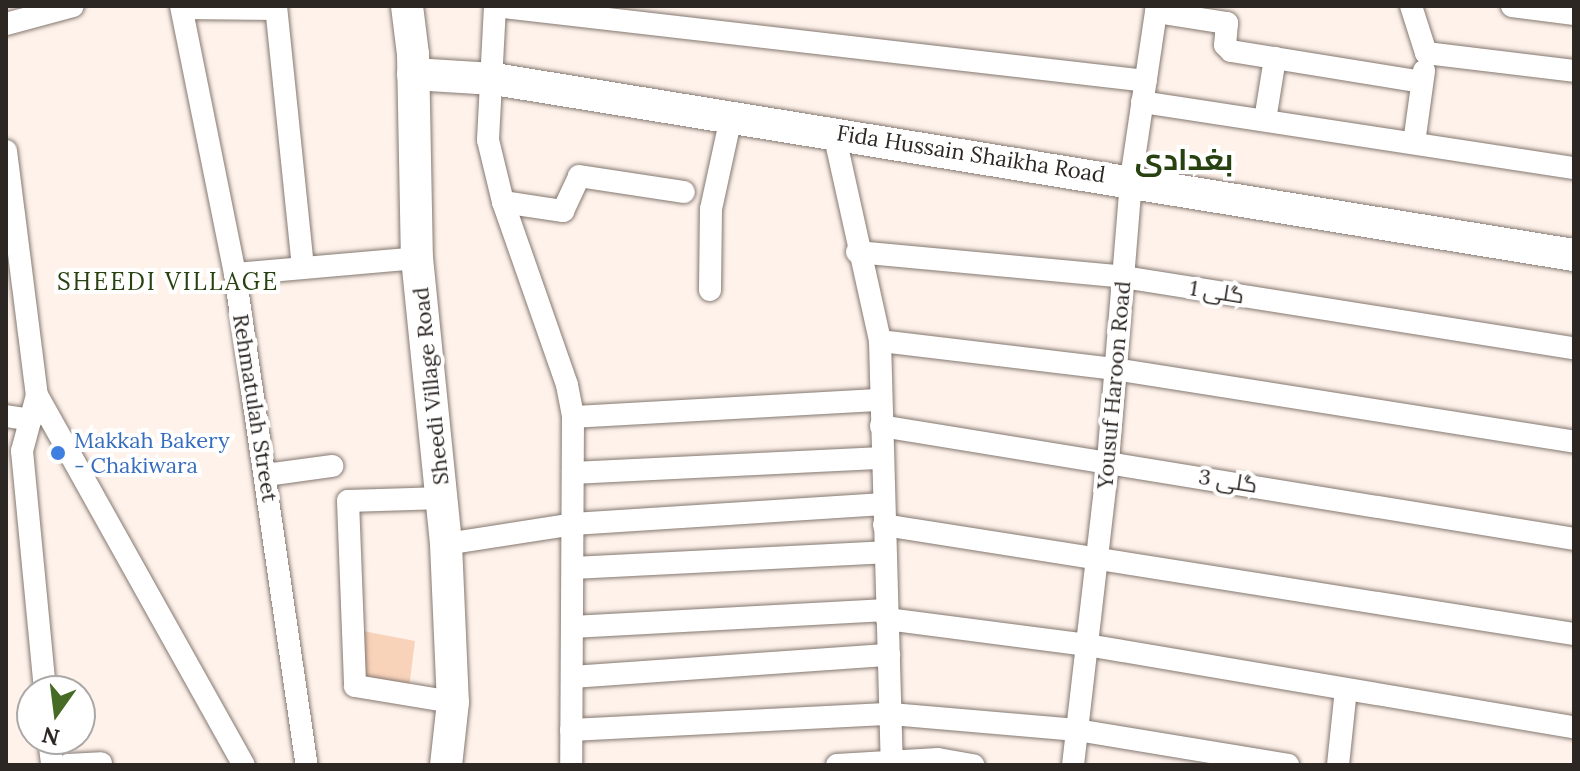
<!DOCTYPE html>
<html>
<head>
<meta charset="utf-8">
<style>
	body { margin:0 }
	#map { position:relative; width:1580px; height:771px; overflow:hidden; background:#fef2eb; font-family:Lora,Cairo,serif }
	div>[style] { position:absolute }
	.building>* { inset:0; background:#f9d2ba }
	.roads { filter:drop-shadow(0 0 2px #847870) drop-shadow(0 0 2px #847870) }
	.street>* { height:22px; margin:-11px; padding:0 11px; transform-origin:11px; border-radius:11px; background:#fff }
	.secondary>* { height:32px; margin:-16px; padding:0 16px; transform-origin:16px; border-radius:16px; background:#fff }
	.dots>* { width:22px; height:22px; translate:-50% -50%; box-sizing:border-box; border:4px solid #fff; border-radius:50% }
	span { translate:-50% -50%; white-space:nowrap; text-align:center; line-height:1.15; -webkit-text-stroke:8px #fff; paint-order:stroke }
	.street-label { font-size:22px; color:#2d2724 }
	.shop-label { font-size:22px; color:#366cbe }
	.left { translate:0 -50%; text-align:left }
	.neighbourhood-label { font-size:24px; color:#274110; letter-spacing:2px }
	.district-label { font-size:30px; color:#274110; font-weight:700 }
	.frame { position:absolute; inset:0; border:8px solid #2d2724; pointer-events:none }
	.north { position:absolute; left:16px; top:675px; width:80px; height:80px; box-sizing:border-box; background:#fff; border:2px solid #aba9a7; border-radius:50%; rotate:194deg; font-size:22px; font-weight:700; line-height:32px; text-align:center; color:#2d2724 }
	.north::after { content:''; display:block; margin:auto; width:28px; height:36px; background:#466b25; clip-path:polygon(50% 0,100% 100%,50% 72%,0 100%) }
</style>
</head>
<body>
<div id="map">
	<div class="building">
		<div style="clip-path:polygon(363px 631px,415px 641px,409px 688px,361px 676px)"></div>
	</div>
	<div class="roads">
		<div class="street">
			<div style="left:181px;top:6px;width:273px;rotate:78.6deg"></div>
			<div style="left:235px;top:274px;width:496px;rotate:81.7deg"></div>
			<div style="left:276px;top:6px;width:261px;rotate:84.1deg"></div>
			<div style="left:495px;top:6px;width:134px;rotate:93deg"></div>
			<div style="left:488px;top:140px;width:64px;rotate:76.4deg"></div>
			<div style="left:503px;top:202px;width:194px;rotate:70.7deg"></div>
			<div style="left:567px;top:385px;width:33px;rotate:79deg"></div>
			<div style="left:573px;top:417px;width:348px;rotate:90.3deg"></div>
			<div style="left:495px;top:6px;width:655px;rotate:6.57deg"></div>
			<div style="left:1411px;top:6px;width:49px;rotate:72.3deg"></div>
			<div style="left:1426px;top:53px;width:149px;rotate:6.9deg"></div>
			<div style="left:1512px;top:6px;width:63px;rotate:7.4deg"></div>
			<div style="left:182px;top:8px;width:94px;rotate:0.6deg"></div>
			<div style="left:1156px;top:12px;width:72px;rotate:8.8deg"></div>
			<div style="left:1227px;top:23px;width:22px;rotate:95deg"></div>
			<div style="left:1225px;top:45px;width:8px;rotate:45deg"></div>
			<div style="left:1231px;top:51px;width:193px;rotate:9.2deg"></div>
			<div style="left:6px;top:24px;width:69px;rotate:-15deg"></div>
			<div style="left:1142px;top:102px;width:437px;rotate:8.7deg"></div>
			<div style="left:1265px;top:120px;width:63px;rotate:-80.8deg"></div>
			<div style="left:834px;top:133px;width:213px;rotate:77.5deg"></div>
			<div style="left:880px;top:341px;width:424px;rotate:88.4deg"></div>
			<div style="left:1414px;top:143px;width:73px;rotate:-82.1deg"></div>
			<div style="left:6px;top:151px;width:246px;rotate:82.8deg"></div>
			<div style="left:37px;top:395px;width:424px;rotate:60.8deg"></div>
			<div style="left:503px;top:202px;width:61px;rotate:8.5deg"></div>
			<div style="left:563px;top:211px;width:38px;rotate:-65deg"></div>
			<div style="left:579px;top:176px;width:106px;rotate:8.7deg"></div>
			<div style="left:857px;top:252px;width:268px;rotate:5.3deg"></div>
			<div style="left:1124px;top:277px;width:456px;rotate:9deg"></div>
			<div style="left:235px;top:274px;width:183px;rotate:-5deg"></div>
			<div style="left:710px;top:290px;width:81px;rotate:-89.3deg"></div>
			<div style="left:711px;top:209px;width:94px;rotate:-77.7deg"></div>
			<div style="left:880px;top:341px;width:237px;rotate:6.8deg"></div>
			<div style="left:1115px;top:369px;width:465px;rotate:9deg"></div>
			<div style="left:37px;top:395px;width:58px;rotate:105deg"></div>
			<div style="left:22px;top:451px;width:241px;rotate:84.5deg"></div>
			<div style="left:6px;top:416px;width:25px;rotate:9deg"></div>
			<div style="left:573px;top:417px;width:307px;rotate:-3.2deg"></div>
			<div style="left:881px;top:426px;width:702px;rotate:9.26deg"></div>
			<div style="left:573px;top:473px;width:309px;rotate:-2.8deg"></div>
			<div style="left:266px;top:475px;width:67px;rotate:-7.8deg"></div>
			<div style="left:443px;top:498px;width:95px;rotate:178.2deg"></div>
			<div style="left:348px;top:501px;width:185px;rotate:87.8deg"></div>
			<div style="left:355px;top:686px;width:99px;rotate:9.3deg"></div>
			<div style="left:884px;top:525px;width:699px;rotate:8.98deg"></div>
			<div style="left:446px;top:544px;width:129px;rotate:-8.9deg"></div>
			<div style="left:573px;top:524px;width:311px;rotate:-3.7deg"></div>
			<div style="left:573px;top:568px;width:312px;rotate:-2.9deg"></div>
			<div style="left:887px;top:619px;width:202px;rotate:7.4deg"></div>
			<div style="left:1087px;top:645px;width:494px;rotate:9.6deg"></div>
			<div style="left:572px;top:627px;width:315px;rotate:-3.1deg"></div>
			<div style="left:572px;top:677px;width:318px;rotate:-4deg"></div>
			<div style="left:571px;top:730px;width:320px;rotate:-2.9deg"></div>
			<div style="left:891px;top:714px;width:187px;rotate:4.9deg"></div>
			<div style="left:1077px;top:730px;width:214px;rotate:9.4deg"></div>
			<div style="left:49px;top:739px;width:26px;rotate:83deg"></div>
			<div style="left:68px;top:765px;width:33px;rotate:-3deg"></div>
			<div style="left:837px;top:765px;width:101px;rotate:-3.4deg"></div>
			<div style="left:938px;top:759px;width:36px;rotate:10deg"></div>
			<div style="left:1073px;top:765px;width:306px;rotate:-83.4deg"></div>
			<div style="left:1108px;top:461px;width:283px;rotate:-85.3deg"></div>
			<div style="left:1131px;top:179px;width:175px;rotate:-81.5deg"></div>
			<div style="left:1338px;top:765px;width:76px;rotate:-84deg"></div>
		</div>
		<div class="secondary">
			<div style="left:407px;top:6px;width:48px;rotate:82.9deg"></div>
			<div style="left:413px;top:54px;width:204px;rotate:88.9deg"></div>
			<div style="left:417px;top:258px;width:287px;rotate:84.2deg"></div>
			<div style="left:446px;top:544px;width:158px;rotate:87.5deg"></div>
			<div style="left:453px;top:702px;width:63px;rotate:96.3deg"></div>
			<div style="left:413px;top:74px;width:81px;rotate:3.5deg"></div>
			<div style="left:494px;top:79px;width:1094px;rotate:9.26deg"></div>
		</div>
	</div>
	<div class="dots">
		<div style="left:58px;top:453px;background:#3f7fe0"></div>
	</div>
	<div class="street-label">
		<span style="left:971px;top:154px;rotate:9deg">Fida Hussain Shaikha Road</span>
		<span style="left:1217px;top:292px;rotate:9deg">گلی 1</span>
		<span style="left:1114px;top:385px;rotate:-85deg">Yousuf Haroon Road</span>
		<span style="left:431px;top:386px;rotate:-96deg">Sheedi Village Road</span>
		<span style="left:255px;top:408px;rotate:81deg">Rehmatulah Street</span>
		<span style="left:1228px;top:481px;rotate:9deg">گلی 3</span>
	</div>
	<div class="shop-label">
		<span class="left" style="left:74px;top:453px">Makkah Bakery<br>- Chakiwara</span>
	</div>
	<div class="neighbourhood-label">
		<span style="left:168px;top:282px">SHEEDI VILLAGE</span>
	</div>
	<div class="district-label">
		<span style="left:1184px;top:159px">بغدادی</span>
	</div>
	<div class="frame"></div>
	<div class="north">N</div>
</div>
</body>
</html>
